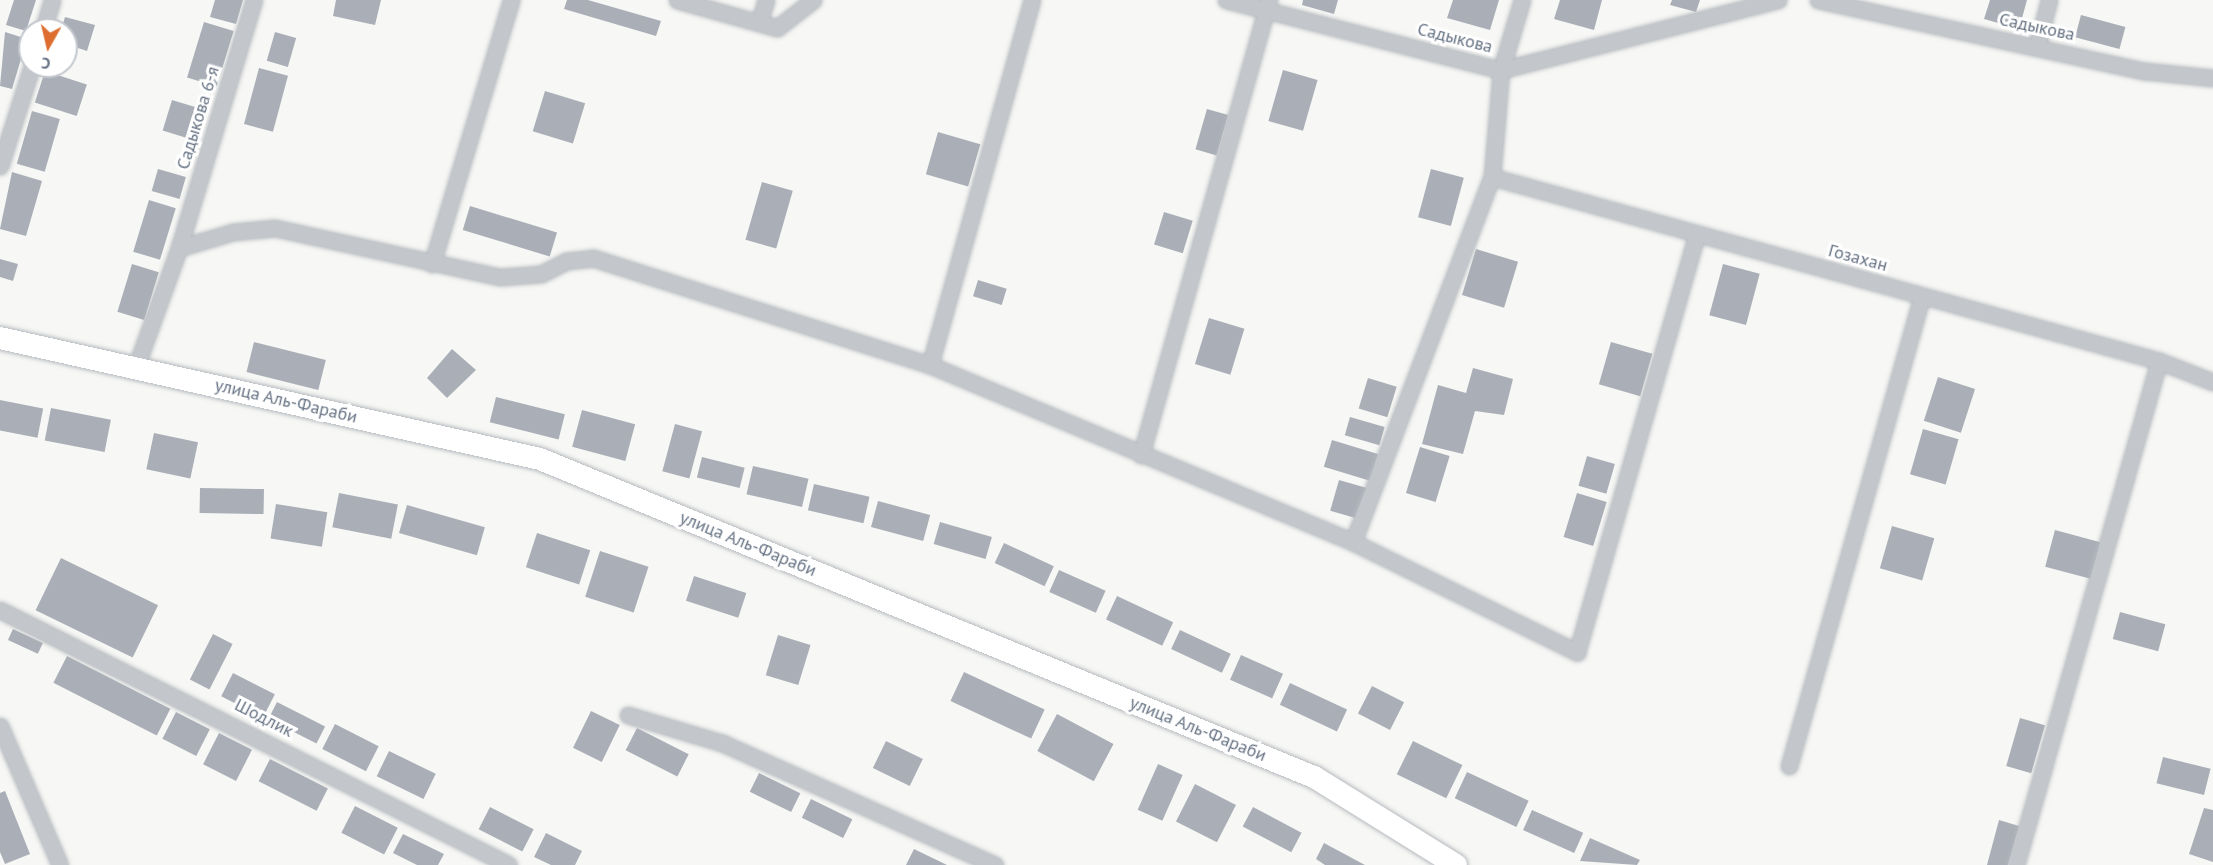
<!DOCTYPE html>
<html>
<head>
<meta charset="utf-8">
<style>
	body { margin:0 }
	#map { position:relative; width:2213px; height:865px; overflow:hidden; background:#f7f8f5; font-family:"PT Sans",sans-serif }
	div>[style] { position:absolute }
	.building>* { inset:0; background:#aaafb7; transform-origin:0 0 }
	.roads { filter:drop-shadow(0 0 2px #b6b9bf) drop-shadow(0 0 2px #b6b9bf) }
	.street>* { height:15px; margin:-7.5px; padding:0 7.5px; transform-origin:7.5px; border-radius:7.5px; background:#c3c6ca }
	.secondary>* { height:22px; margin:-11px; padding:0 11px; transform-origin:11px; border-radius:11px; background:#fff }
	span { translate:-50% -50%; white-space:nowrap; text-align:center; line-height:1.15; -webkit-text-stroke:6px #fff; paint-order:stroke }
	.street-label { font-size:18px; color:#687485 }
	.north { position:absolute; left:18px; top:18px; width:60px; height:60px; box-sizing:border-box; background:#fff; border:2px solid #c3c7ce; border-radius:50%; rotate:188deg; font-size:16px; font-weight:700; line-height:24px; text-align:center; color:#687485 }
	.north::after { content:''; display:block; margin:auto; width:21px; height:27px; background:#de6e2f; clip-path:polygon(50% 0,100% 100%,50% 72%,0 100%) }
</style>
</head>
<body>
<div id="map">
	<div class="building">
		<div style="clip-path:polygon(14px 0,36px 0,26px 31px,6px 25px)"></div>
		<div style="clip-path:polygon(215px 0,243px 0,236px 24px,210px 17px)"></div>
		<div style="clip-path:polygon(336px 0,381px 0,375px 25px,333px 16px)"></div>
		<div style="clip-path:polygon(567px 0,588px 0,661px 21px,656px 36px,564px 9px)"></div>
		<div style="clip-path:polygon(1303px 0,1338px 0,1334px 14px,1302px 5px)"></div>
		<div style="clip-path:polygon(1453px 0,1499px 0,1490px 30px,1447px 18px)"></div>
		<div style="clip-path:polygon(1560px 0,1602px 0,1594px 30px,1554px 19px)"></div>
		<div style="clip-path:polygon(1672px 0,1700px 0,1696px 12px,1670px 5px)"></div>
		<div style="clip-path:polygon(1990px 0,2027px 0,2019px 29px,1984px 19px)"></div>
		<div style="left:2081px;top:15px;width:46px;height:23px;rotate:15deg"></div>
		<div style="clip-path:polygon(65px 17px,95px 25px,87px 51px,66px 44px,66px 30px,61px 30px)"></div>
		<div style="left:204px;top:22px;width:31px;height:58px;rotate:17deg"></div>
		<div style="clip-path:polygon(5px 32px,27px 39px,12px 89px,0 86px)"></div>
		<div style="left:275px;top:32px;width:22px;height:30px;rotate:16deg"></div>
		<div style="left:259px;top:68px;width:30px;height:58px;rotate:15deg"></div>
		<div style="left:1283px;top:70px;width:36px;height:53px;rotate:16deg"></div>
		<div style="left:45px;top:71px;width:44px;height:33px;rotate:18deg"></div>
		<div style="left:545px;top:91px;width:42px;height:42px;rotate:17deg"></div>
		<div style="left:172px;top:100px;width:38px;height:32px;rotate:17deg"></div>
		<div style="left:1207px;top:109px;width:22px;height:42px;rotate:16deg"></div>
		<div style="left:32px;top:111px;width:29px;height:55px;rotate:16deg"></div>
		<div style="left:938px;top:132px;width:44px;height:44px;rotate:16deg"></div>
		<div style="left:158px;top:169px;width:29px;height:23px;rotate:16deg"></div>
		<div style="left:1431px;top:169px;width:34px;height:50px;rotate:15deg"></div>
		<div style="clip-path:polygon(12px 172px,42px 181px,26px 236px,0 229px)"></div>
		<div style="left:762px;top:182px;width:32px;height:60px;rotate:16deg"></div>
		<div style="left:149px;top:200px;width:28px;height:54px;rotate:17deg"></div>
		<div style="left:470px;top:206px;width:91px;height:25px;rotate:17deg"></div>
		<div style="left:1164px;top:212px;width:30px;height:34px;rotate:17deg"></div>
		<div style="left:1476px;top:249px;width:44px;height:48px;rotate:17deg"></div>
		<div style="clip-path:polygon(0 259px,18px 264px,13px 281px,0 277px)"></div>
		<div style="left:132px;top:264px;width:28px;height:50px;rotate:17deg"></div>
		<div style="left:1723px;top:264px;width:38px;height:53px;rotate:15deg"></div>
		<div style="left:978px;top:280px;width:30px;height:17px;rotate:17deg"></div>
		<div style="left:1209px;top:318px;width:37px;height:48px;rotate:17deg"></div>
		<div style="left:254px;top:342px;width:74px;height:31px;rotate:14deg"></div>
		<div style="left:1611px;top:342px;width:43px;height:44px;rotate:16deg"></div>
		<div style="clip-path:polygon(452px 349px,476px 370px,447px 398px,427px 378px)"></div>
		<div style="clip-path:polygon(1473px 368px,1513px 379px,1504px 415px,1475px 411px,1463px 454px,1422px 444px,1438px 385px,1466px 393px)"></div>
		<div style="left:1938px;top:377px;width:39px;height:46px;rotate:18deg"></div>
		<div style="left:1368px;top:378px;width:30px;height:32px;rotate:17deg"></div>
		<div style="left:496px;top:397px;width:71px;height:26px;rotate:14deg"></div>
		<div style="left:0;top:400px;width:44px;height:30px;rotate:11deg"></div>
		<div style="left:51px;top:408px;width:61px;height:33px;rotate:11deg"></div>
		<div style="left:582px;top:410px;width:55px;height:38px;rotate:15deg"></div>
		<div style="left:1350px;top:417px;width:36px;height:19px;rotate:16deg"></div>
		<div style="left:675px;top:424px;width:28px;height:49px;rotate:15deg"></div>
		<div style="left:1923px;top:429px;width:37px;height:47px;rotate:16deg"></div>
		<div style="left:154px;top:433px;width:45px;height:37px;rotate:12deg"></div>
		<div style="left:1332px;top:440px;width:48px;height:28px;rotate:17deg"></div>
		<div style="left:1420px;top:447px;width:31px;height:48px;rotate:17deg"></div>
		<div style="left:1587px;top:456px;width:29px;height:31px;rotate:16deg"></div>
		<div style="left:702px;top:457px;width:44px;height:21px;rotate:14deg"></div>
		<div style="left:753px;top:466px;width:57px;height:29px;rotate:13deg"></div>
		<div style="left:1339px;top:480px;width:29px;height:32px;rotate:16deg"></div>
		<div style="left:814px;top:484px;width:57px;height:27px;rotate:13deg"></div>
		<div style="left:200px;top:488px;width:64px;height:25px;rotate:1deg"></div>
		<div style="left:339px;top:493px;width:60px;height:35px;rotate:11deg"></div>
		<div style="left:1577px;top:493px;width:31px;height:46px;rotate:17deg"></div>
		<div style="left:878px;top:501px;width:54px;height:27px;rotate:15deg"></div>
		<div style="left:276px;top:504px;width:52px;height:35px;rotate:9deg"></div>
		<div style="left:407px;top:505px;width:81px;height:29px;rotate:16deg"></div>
		<div style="left:940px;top:522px;width:54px;height:23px;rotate:16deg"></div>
		<div style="left:1892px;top:526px;width:44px;height:44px;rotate:16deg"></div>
		<div style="left:2055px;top:530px;width:47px;height:38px;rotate:15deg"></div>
		<div style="left:537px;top:533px;width:56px;height:36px;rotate:18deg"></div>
		<div style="left:1004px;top:543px;width:55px;height:22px;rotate:25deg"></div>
		<div style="left:600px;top:551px;width:51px;height:48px;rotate:18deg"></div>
		<div style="left:61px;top:558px;width:108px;height:58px;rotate:26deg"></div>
		<div style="left:1059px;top:570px;width:51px;height:24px;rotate:24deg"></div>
		<div style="left:694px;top:576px;width:55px;height:26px;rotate:18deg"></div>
		<div style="left:1117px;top:596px;width:62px;height:26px;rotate:25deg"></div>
		<div style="left:2120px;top:612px;width:47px;height:28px;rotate:15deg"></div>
		<div style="left:13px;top:629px;width:33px;height:12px;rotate:25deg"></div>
		<div style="left:1180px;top:630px;width:56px;height:21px;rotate:25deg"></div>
		<div style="left:213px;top:634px;width:22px;height:51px;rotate:27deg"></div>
		<div style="left:778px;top:635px;width:34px;height:42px;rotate:17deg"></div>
		<div style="left:1241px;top:655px;width:46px;height:27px;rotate:24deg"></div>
		<div style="left:67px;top:656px;width:116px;height:30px;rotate:27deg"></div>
		<div style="left:964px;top:672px;width:89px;height:32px;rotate:25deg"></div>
		<div style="left:233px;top:673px;width:47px;height:26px;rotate:27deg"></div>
		<div style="left:1290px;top:683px;width:63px;height:24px;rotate:25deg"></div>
		<div style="left:1372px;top:686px;width:36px;height:31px;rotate:27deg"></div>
		<div style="left:277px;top:702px;width:54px;height:19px;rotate:27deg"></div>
		<div style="left:591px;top:711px;width:32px;height:41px;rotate:26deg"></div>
		<div style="left:176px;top:712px;width:38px;height:30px;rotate:27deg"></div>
		<div style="left:1057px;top:714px;width:64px;height:42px;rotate:28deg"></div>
		<div style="left:2020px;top:718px;width:26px;height:50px;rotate:16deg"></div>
		<div style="left:335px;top:724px;width:49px;height:28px;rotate:27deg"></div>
		<div style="left:637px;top:728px;width:58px;height:25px;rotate:27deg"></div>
		<div style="left:219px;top:733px;width:37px;height:35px;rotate:27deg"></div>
		<div style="left:886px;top:741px;width:41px;height:30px;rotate:26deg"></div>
		<div style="left:1413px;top:741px;width:55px;height:37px;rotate:26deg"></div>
		<div style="left:389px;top:751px;width:52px;height:28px;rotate:26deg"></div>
		<div style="left:2163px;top:757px;width:49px;height:27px;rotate:14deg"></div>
		<div style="left:270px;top:759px;width:65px;height:25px;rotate:27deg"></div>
		<div style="left:1158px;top:764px;width:27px;height:50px;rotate:24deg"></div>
		<div style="left:1467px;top:772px;width:68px;height:29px;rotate:25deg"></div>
		<div style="left:759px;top:773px;width:46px;height:21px;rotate:26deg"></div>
		<div style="left:1195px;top:784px;width:46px;height:42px;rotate:27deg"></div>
		<div style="clip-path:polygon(5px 791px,30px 854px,5px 864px,0 852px,0 793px)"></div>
		<div style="left:811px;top:799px;width:46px;height:21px;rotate:26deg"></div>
		<div style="left:355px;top:806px;width:48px;height:30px;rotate:27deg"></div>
		<div style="left:490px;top:807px;width:49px;height:25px;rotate:27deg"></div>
		<div style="left:1253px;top:807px;width:55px;height:22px;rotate:28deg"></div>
		<div style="clip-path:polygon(2204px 808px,2213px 810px,2213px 862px,2189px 854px)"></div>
		<div style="left:1532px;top:810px;width:56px;height:22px;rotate:24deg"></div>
		<div style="clip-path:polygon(1999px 820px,2019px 826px,2008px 865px,1987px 865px)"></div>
		<div style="clip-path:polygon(546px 833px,582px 851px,575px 865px,551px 865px,534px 857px)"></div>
		<div style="clip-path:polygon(403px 834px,444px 854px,438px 865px,417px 865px,393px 853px)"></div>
		<div style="clip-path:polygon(1590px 838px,1640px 860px,1637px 865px,1580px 861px)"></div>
		<div style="clip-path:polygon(1324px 843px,1365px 865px,1325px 865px,1316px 859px)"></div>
		<div style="clip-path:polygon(914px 849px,947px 865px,906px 865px)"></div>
	</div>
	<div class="roads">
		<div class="street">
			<div style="left:677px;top:0;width:104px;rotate:15.6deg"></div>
			<div style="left:777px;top:28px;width:46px;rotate:-37.9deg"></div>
			<div style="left:1226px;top:0;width:284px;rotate:14.3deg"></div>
			<div style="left:1501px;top:70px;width:286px;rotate:-14.2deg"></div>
			<div style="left:1818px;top:0;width:335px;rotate:12.3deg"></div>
			<div style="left:2145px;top:71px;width:68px;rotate:5.9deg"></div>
			<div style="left:759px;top:23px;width:24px;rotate:-73deg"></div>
			<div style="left:43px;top:30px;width:31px;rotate:-73deg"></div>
			<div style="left:2037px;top:47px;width:49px;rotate:-75.7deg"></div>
			<div style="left:0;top:166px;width:105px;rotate:-72.3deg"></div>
			<div style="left:1492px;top:177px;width:692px;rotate:15.42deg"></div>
			<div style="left:2159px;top:361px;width:58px;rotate:21.3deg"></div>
			<div style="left:179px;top:248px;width:56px;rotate:-16.5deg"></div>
			<div style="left:233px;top:232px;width:42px;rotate:-5.4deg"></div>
			<div style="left:275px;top:228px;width:230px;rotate:12.3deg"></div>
			<div style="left:500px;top:277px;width:41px;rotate:-4.2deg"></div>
			<div style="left:541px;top:274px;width:28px;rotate:-27deg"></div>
			<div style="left:566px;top:261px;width:27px;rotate:-6deg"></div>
			<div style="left:593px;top:258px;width:354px;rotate:17.6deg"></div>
			<div style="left:930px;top:365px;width:459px;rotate:22.7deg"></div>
			<div style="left:1353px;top:542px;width:250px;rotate:26.2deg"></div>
			<div style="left:1577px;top:652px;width:435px;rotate:-74deg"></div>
			<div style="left:432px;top:264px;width:276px;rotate:-73.3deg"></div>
			<div style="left:930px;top:365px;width:379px;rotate:-74.4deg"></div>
			<div style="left:136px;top:367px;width:127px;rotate:-70.1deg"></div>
			<div style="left:179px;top:248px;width:259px;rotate:-73.2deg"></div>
			<div style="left:1141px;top:455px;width:473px;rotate:-74.3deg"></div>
			<div style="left:1353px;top:542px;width:391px;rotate:-69.2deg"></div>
			<div style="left:1492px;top:177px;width:107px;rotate:-85.2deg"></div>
			<div style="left:1501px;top:70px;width:73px;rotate:-73.3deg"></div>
			<div style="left:0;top:610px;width:569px;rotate:26.61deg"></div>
			<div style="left:628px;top:715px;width:98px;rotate:16.6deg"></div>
			<div style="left:722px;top:743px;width:299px;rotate:24.1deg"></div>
			<div style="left:0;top:726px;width:151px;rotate:66.7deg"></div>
			<div style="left:1789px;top:766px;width:488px;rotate:-74.2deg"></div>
			<div style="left:2016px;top:865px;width:524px;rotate:-74.16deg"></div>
		</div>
		<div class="secondary">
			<div style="left:0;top:338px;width:553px;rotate:12.63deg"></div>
			<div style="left:540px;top:459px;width:837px;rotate:22.34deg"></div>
			<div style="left:1314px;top:777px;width:167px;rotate:31.8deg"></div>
		</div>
	</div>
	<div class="street-label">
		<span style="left:2037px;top:27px;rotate:12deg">Садыкова</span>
		<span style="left:1455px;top:38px;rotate:14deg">Садыкова</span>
		<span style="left:198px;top:118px;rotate:-73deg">Садыкова 6-я</span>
		<span style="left:1858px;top:258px;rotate:15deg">Гозахан</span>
		<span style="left:286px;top:401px;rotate:13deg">улица Аль-Фараби</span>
		<span style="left:748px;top:544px;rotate:22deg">улица Аль-Фараби</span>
		<span style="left:264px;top:718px;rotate:27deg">Шодлик</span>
		<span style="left:1198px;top:729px;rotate:22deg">улица Аль-Фараби</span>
	</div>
	<div class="north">С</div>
</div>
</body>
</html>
